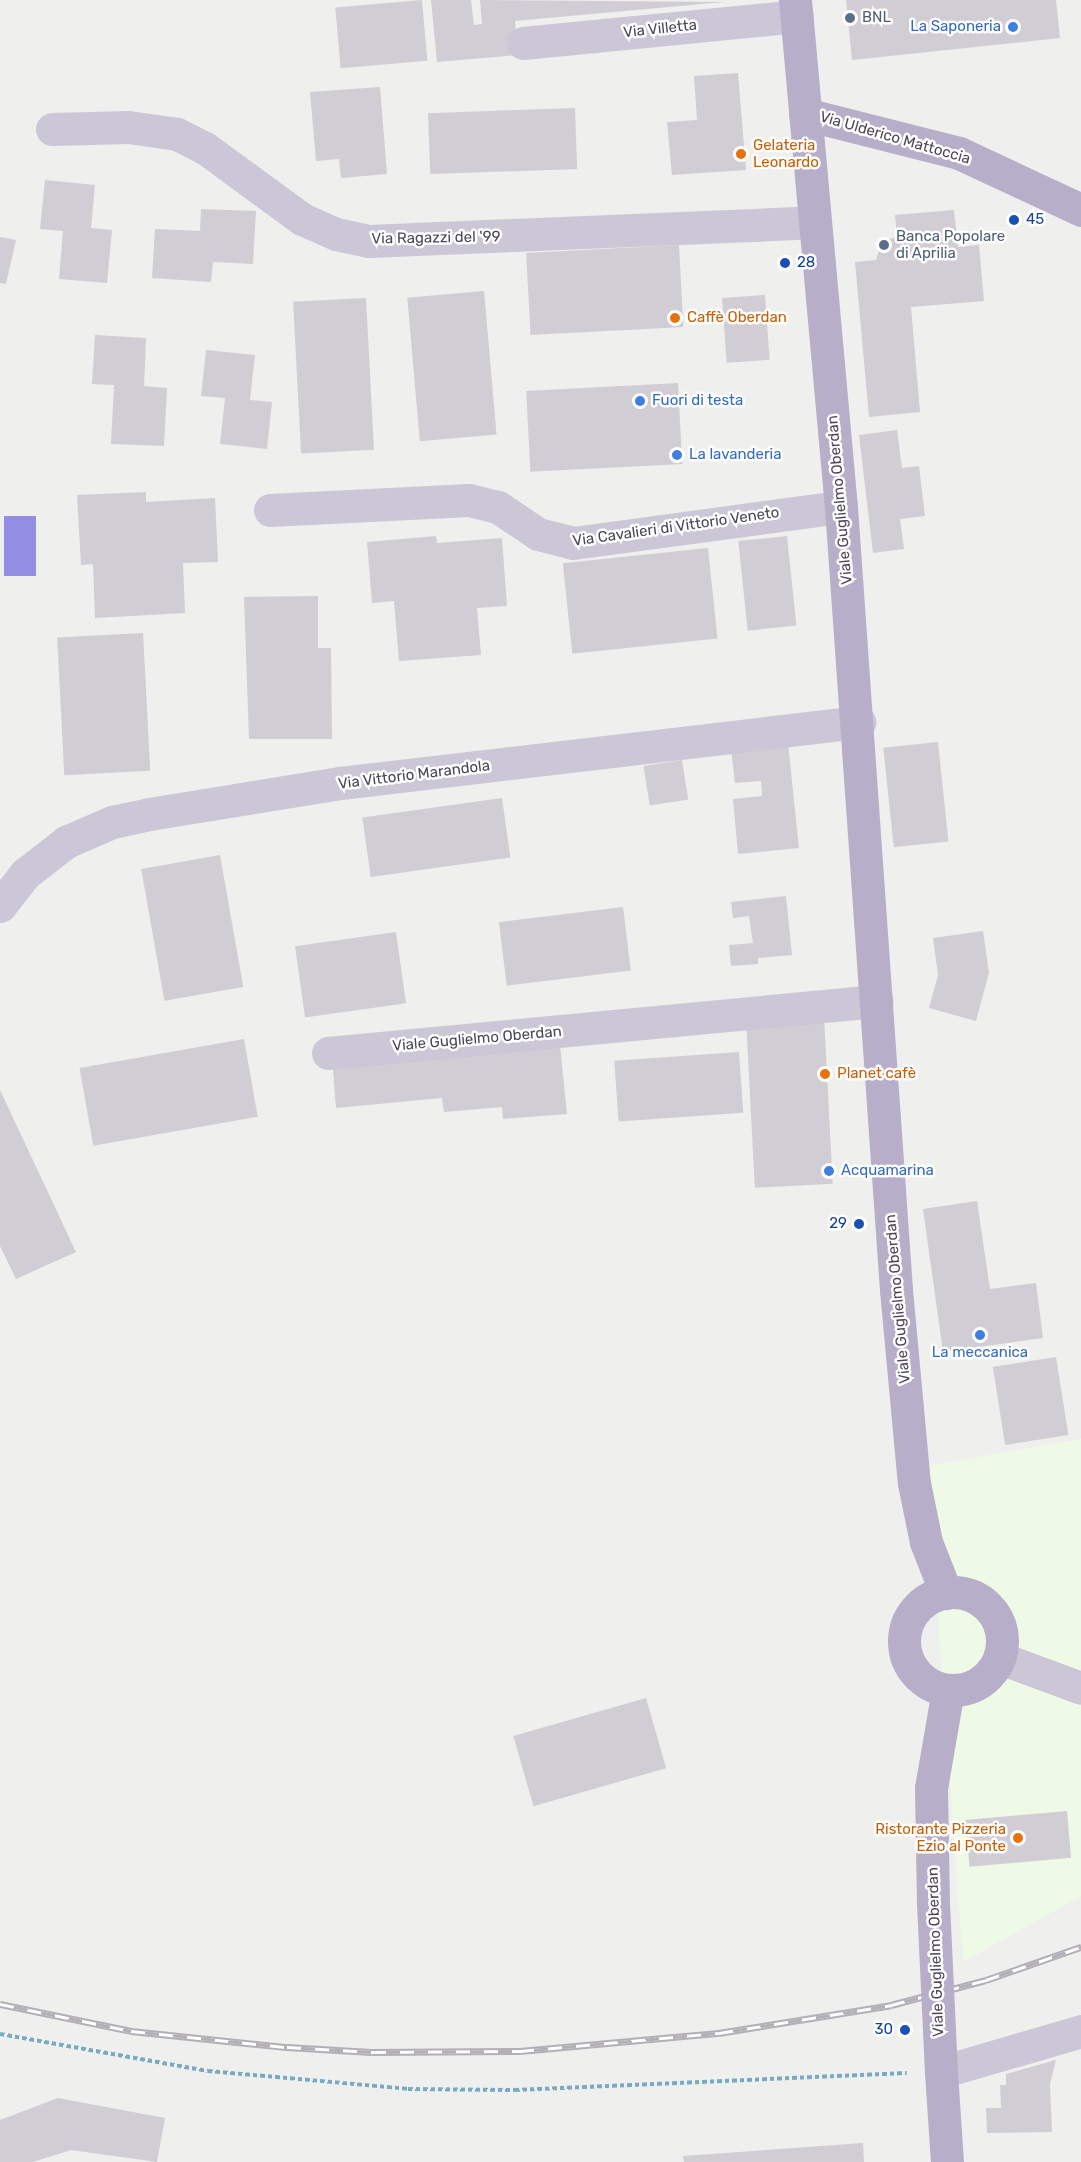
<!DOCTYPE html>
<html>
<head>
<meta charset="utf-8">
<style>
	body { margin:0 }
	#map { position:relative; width:1081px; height:2162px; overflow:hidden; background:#efefed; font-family:Rubik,sans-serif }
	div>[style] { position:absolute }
	.commercial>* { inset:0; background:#effae6 }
	.water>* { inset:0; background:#938ee4; transform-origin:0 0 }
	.building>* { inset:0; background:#d1cdd4; transform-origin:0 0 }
	.path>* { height:4px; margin-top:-2px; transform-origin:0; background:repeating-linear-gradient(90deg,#79aac5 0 4.5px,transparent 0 7.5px) }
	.minor>* { height:33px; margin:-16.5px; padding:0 16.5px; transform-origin:16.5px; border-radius:16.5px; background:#cbc7d6 }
	.major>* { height:33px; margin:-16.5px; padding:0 16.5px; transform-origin:16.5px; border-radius:16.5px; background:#b7aeca }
	.major>.ring { margin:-16.5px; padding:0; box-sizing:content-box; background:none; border:33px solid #b7aeca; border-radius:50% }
	.rail>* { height:7px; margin-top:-3.5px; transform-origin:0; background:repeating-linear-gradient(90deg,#fff 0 14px,#b3afb6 0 28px); box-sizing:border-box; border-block:2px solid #b3afb6 }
	.major-bridge>* { height:33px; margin:-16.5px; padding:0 16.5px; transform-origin:16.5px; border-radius:16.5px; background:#b7aeca }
	.dots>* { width:16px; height:16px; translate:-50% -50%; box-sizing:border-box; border:3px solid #fff; border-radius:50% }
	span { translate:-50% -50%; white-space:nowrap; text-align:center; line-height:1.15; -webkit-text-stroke:5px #fff; paint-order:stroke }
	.service-label { font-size:15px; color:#4e5e75 }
	.left { translate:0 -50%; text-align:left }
	.shop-label { font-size:15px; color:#366cbe }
	.right { translate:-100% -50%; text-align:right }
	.street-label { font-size:15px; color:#4c4658 }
	.food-label { font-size:15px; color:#c56008 }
	.transit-label { font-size:15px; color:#164399 }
</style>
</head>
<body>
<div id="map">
	<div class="commercial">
		<div style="clip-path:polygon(1081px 1439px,1081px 1896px,963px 1962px,927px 1466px)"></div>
	</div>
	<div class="water">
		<div style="left:4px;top:516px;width:32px;height:60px"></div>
	</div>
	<div class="building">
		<div style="left:422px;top:0;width:61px;height:87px;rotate:85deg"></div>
		<div style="clip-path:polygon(431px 0,471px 0,474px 25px,482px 24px,480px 0,724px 2px,515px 21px,518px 55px,437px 62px)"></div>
		<div style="clip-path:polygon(846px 0,1056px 0,1060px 38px,852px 60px)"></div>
		<div style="clip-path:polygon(738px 73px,746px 170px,672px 175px,667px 122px,697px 120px,694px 76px)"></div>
		<div style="clip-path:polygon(380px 87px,387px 174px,341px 178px,339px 159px,316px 161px,310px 92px)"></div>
		<div style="left:575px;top:108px;width:61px;height:147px;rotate:88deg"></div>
		<div style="clip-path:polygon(45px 180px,95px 185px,91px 228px,112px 230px,107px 283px,59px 279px,63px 231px,40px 229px)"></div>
		<div style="clip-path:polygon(201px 209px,256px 211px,253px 264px,213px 262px,211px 282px,152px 278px,155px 229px,200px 231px)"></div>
		<div style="clip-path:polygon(954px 210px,958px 247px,979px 245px,984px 301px,911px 307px,920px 412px,869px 417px,855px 262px,876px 260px,882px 241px,897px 237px,895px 215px)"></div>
		<div style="clip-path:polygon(0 237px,16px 240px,6px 284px,0 283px)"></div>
		<div style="left:679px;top:245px;width:82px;height:153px;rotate:87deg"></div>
		<div style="left:484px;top:291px;width:144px;height:77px;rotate:85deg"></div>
		<div style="left:765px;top:295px;width:65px;height:43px;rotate:86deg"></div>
		<div style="left:366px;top:298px;width:152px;height:73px;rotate:87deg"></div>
		<div style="clip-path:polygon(95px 335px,146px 338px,144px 386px,167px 388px,164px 446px,111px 444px,114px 385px,92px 384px)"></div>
		<div style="clip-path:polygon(206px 350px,255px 355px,250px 400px,272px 402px,267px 449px,220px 444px,225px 398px,201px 396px)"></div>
		<div style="left:678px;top:383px;width:81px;height:152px;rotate:87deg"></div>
		<div style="clip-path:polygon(897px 430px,902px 468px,919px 466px,925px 516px,900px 519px,904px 549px,873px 553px,859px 435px)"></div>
		<div style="clip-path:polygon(146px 492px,146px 502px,215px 498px,218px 562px,183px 563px,185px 613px,95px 618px,93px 564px,81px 565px,77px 495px)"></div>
		<div style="clip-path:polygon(436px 536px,437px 543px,502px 538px,507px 606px,477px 608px,481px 655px,399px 661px,394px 601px,372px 603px,367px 542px)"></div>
		<div style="left:787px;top:536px;width:90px;height:49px;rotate:84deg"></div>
		<div style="left:708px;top:548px;width:91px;height:146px;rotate:84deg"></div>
		<div style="clip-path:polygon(318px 596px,318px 648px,331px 648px,332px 739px,249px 739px,244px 597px)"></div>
		<div style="left:143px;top:633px;width:138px;height:86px;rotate:87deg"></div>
		<div style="left:938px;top:742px;width:100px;height:55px;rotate:84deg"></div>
		<div style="clip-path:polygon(788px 743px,799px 848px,738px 854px,733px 799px,762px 796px,761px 781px,735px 783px,731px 748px)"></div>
		<div style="left:682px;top:760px;width:40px;height:39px;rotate:81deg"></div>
		<div style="left:502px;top:798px;width:60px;height:141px;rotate:82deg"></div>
		<div style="left:220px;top:855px;width:134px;height:80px;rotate:80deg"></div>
		<div style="clip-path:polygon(786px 896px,792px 955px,758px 958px,758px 964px,731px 966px,729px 945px,753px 943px,749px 916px,733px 918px,731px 902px)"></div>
		<div style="left:623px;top:907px;width:64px;height:125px;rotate:83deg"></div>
		<div style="clip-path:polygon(983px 931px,989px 973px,976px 1021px,929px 1008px,938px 975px,933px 938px)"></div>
		<div style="left:396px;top:932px;width:72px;height:102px;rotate:82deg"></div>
		<div style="left:824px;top:1017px;width:167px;height:78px;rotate:87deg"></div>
		<div style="clip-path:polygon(559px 1036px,567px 1114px,503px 1119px,502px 1107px,444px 1112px,442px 1098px,336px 1108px,332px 1057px)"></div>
		<div style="left:244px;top:1039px;width:79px;height:167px;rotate:80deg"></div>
		<div style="left:739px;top:1052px;width:61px;height:125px;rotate:86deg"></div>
		<div style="clip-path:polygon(0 1090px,76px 1252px,16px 1279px,0 1246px)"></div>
		<div style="clip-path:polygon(977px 1201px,990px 1289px,1036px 1283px,1043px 1338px,943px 1352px,923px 1209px)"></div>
		<div style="left:1056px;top:1357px;width:79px;height:64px;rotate:81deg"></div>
		<div style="left:646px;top:1698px;width:73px;height:138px;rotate:74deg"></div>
		<div style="left:1067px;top:1811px;width:47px;height:102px;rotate:85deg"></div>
		<div style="clip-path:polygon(1056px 2060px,1050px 2084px,1052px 2132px,987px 2133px,986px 2108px,1001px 2108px,1000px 2085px,1006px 2085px,1006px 2074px)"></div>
		<div style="clip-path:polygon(58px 2098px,165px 2118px,157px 2162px,71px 2150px,33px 2162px,0 2162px,0 2120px)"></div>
		<div style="clip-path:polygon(863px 2143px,864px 2162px,684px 2162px,683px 2156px)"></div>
	</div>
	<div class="path">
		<div style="left:0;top:2034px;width:211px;rotate:10.1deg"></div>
		<div style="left:208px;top:2071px;width:201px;rotate:5.1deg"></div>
		<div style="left:408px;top:2089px;width:107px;rotate:0.5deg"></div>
		<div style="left:515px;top:2090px;width:392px;rotate:-2.5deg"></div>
	</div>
	<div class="minor">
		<div style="left:523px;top:43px;width:275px;rotate:-5.6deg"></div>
		<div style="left:52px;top:129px;width:76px;rotate:-1.5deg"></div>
		<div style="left:128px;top:127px;width:49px;rotate:8.1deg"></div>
		<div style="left:177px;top:134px;width:31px;rotate:27deg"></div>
		<div style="left:205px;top:148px;width:120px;rotate:36.2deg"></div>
		<div style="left:302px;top:219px;width:37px;rotate:24deg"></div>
		<div style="left:336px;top:234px;width:34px;rotate:12deg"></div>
		<div style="left:369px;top:241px;width:446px;rotate:-2.4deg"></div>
		<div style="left:270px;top:510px;width:199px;rotate:-2.9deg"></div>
		<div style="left:469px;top:500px;width:30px;rotate:14deg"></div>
		<div style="left:498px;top:507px;width:48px;rotate:34deg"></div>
		<div style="left:538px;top:534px;width:36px;rotate:14deg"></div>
		<div style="left:573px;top:543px;width:270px;rotate:-7.7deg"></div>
		<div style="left:0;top:906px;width:41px;rotate:-52deg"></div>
		<div style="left:25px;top:874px;width:52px;rotate:-38deg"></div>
		<div style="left:66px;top:842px;width:50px;rotate:-23.5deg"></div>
		<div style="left:112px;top:822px;width:38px;rotate:-12deg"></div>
		<div style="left:149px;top:814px;width:193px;rotate:-9.2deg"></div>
		<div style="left:340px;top:783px;width:523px;rotate:-6.7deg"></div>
		<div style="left:328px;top:1053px;width:551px;rotate:-5.41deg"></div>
		<div style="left:1000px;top:1658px;width:86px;rotate:20.3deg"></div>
		<div style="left:941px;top:2072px;width:146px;rotate:-16.3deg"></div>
	</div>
	<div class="major">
		<div style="left:795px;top:0;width:509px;rotate:84.82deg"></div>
		<div style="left:841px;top:507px;width:785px;rotate:85.98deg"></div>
		<div style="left:896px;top:1290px;width:194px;rotate:84.7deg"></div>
		<div style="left:914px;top:1483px;width:60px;rotate:78.5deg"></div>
		<div style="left:926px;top:1542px;width:55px;rotate:68.6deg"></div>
		<div style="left:805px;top:114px;width:159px;rotate:14.2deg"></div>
		<div style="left:959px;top:153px;width:135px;rotate:25deg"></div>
		<div class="ring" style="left:904px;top:1592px;width:65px;height:65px"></div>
		<div style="left:933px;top:1903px;width:115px;rotate:-91deg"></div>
		<div style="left:931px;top:1788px;width:99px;rotate:-80.2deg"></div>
		<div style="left:941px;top:2072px;width:90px;rotate:86.2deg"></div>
	</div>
	<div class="rail">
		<div style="left:0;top:2004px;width:134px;rotate:11.6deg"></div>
		<div style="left:131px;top:2031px;width:157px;rotate:5.9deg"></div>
		<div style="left:287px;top:2047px;width:85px;rotate:3.4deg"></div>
		<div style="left:372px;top:2052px;width:148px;rotate:-0.4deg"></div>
		<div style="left:520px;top:2051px;width:200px;rotate:-5.2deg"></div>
		<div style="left:719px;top:2033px;width:174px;rotate:-9.2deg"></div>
		<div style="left:891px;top:2005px;width:98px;rotate:-14.7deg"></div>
		<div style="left:986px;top:1980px;width:101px;rotate:-19.2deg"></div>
	</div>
	<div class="major-bridge">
		<div style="left:933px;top:1903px;width:169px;rotate:87.3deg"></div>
	</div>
	<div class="dots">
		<div style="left:850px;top:18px;background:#5c6f8a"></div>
		<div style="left:1013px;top:27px;background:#3f7fe0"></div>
		<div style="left:741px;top:154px;background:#e8710a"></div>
		<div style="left:1014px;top:220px;background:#1a4fb4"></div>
		<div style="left:884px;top:245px;background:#5c6f8a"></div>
		<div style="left:785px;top:263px;background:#1a4fb4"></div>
		<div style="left:675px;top:318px;background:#e8710a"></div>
		<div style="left:640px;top:401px;background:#3f7fe0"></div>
		<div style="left:677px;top:455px;background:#3f7fe0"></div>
		<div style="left:825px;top:1074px;background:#e8710a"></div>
		<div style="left:829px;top:1171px;background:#3f7fe0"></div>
		<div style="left:859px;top:1224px;background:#1a4fb4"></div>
		<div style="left:980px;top:1335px;background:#3f7fe0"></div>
		<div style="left:1018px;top:1838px;background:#e8710a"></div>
		<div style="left:905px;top:2030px;background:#1a4fb4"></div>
	</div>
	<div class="service-label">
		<span class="left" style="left:862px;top:18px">BNL</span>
		<span class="left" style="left:896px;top:245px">Banca Popolare<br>di Aprilia</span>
	</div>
	<div class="shop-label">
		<span class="right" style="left:1001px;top:27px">La Saponeria</span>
		<span class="left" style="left:652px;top:401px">Fuori di testa</span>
		<span class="left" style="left:689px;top:455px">La lavanderia</span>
		<span class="left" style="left:841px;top:1171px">Acquamarina</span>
		<span style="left:980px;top:1353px">La meccanica</span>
	</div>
	<div class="street-label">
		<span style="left:660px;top:29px;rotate:-6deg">Via Villetta</span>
		<span style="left:895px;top:138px;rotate:16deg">Via Ulderico Mattoccia</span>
		<span style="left:436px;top:238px;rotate:-1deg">Via Ragazzi del '99</span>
		<span style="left:840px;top:500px;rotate:-95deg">Viale Guglielmo Oberdan</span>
		<span style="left:676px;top:527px;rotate:-8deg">Via Cavalieri di Vittorio Veneto</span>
		<span style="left:414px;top:775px;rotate:-7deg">Via Vittorio Marandola</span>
		<span style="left:477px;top:1039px;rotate:-5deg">Viale Guglielmo Oberdan</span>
		<span style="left:898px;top:1299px;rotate:-95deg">Viale Guglielmo Oberdan</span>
		<span style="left:936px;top:1952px;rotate:-92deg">Viale Guglielmo Oberdan</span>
	</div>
	<div class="food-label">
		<span class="left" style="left:753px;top:154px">Gelateria<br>Leonardo</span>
		<span class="left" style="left:687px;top:318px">Caffè Oberdan</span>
		<span class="left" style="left:837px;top:1074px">Planet cafè</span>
		<span class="right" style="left:1006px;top:1838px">Ristorante Pizzeria<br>Ezio al Ponte</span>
	</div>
	<div class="transit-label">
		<span class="left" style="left:1026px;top:220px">45</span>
		<span class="left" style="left:797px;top:263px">28</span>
		<span class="right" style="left:847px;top:1224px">29</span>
		<span class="right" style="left:893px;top:2030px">30</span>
	</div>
</div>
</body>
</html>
